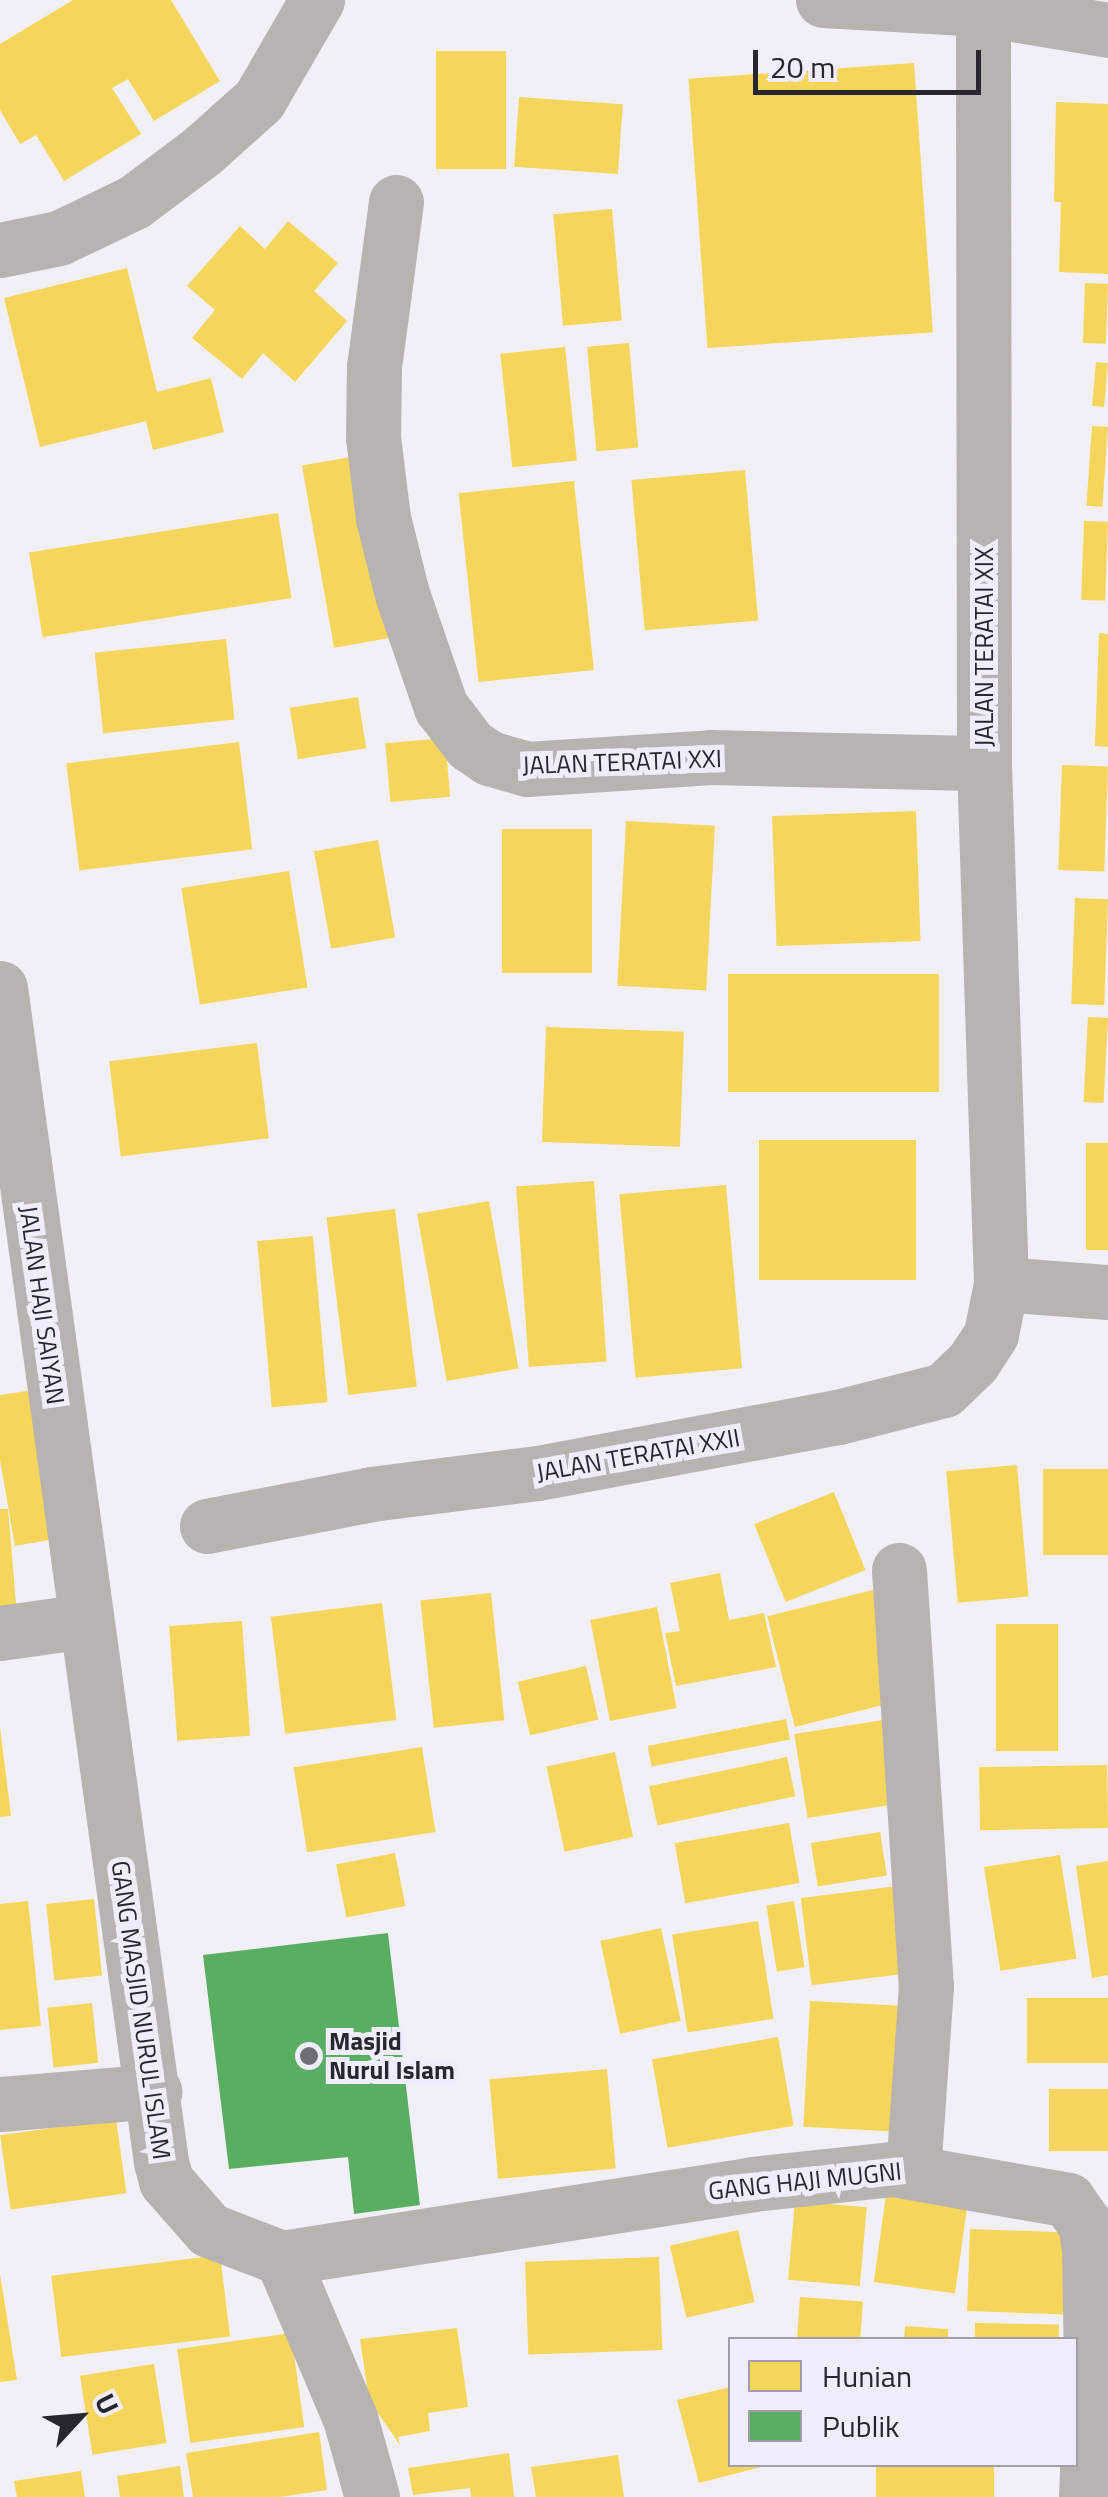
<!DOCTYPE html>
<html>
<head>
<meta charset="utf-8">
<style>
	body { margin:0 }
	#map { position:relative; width:1108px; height:2497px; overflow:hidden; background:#f1f0f8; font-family:"Titillium Web",sans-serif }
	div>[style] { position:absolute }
	.homes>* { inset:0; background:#f6d55c; transform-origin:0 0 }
	.public>* { inset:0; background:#5aae61 }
	.minor>* { height:55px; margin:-27.5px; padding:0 27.5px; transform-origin:27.5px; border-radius:27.5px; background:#b6b3b0 }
	.dots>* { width:28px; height:28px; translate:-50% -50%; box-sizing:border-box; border:5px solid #efedfb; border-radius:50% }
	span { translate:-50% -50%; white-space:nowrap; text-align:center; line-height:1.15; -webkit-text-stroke:10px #efedfb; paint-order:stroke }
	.street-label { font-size:25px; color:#28272f }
	.poi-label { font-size:25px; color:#28272f; font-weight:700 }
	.left { translate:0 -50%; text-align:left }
	.legend { position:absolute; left:728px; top:2337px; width:350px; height:130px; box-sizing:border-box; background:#efedfb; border:2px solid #9f9ea9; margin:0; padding:12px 18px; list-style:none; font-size:30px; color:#28272f }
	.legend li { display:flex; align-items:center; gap:20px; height:50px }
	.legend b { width:50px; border:2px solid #9f9ea9 }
	.north { position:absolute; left:30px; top:2367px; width:100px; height:100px; -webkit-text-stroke:8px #efedfb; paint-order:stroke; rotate:64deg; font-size:28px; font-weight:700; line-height:40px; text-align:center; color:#28272f }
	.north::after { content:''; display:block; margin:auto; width:35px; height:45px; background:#28272f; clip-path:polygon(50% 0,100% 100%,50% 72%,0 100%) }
	.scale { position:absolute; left:753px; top:50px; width:228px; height:45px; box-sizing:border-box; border:5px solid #28272f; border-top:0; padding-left:12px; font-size:30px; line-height:35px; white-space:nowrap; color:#28272f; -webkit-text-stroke:8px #efedfb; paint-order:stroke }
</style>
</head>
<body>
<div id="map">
	<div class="homes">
		<div style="clip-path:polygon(73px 0,171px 0,220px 81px,154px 121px,128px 79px,112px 88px,141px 134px,64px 181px,36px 135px,20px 144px,0 110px,0 44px)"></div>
		<div style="left:436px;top:51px;width:70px;height:118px"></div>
		<div style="left:914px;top:63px;width:270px;height:226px;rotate:86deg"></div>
		<div style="left:519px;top:97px;width:104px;height:70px;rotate:4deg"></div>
		<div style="clip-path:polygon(1056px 102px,1108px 104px,1108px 274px,1059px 272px,1061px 202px,1054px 202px)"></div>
		<div style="left:612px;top:209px;width:112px;height:59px;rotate:85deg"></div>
		<div style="clip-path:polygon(288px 221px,338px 263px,314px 291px,347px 321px,295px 382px,263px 353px,242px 379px,192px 338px,215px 310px,187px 286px,240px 226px,265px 249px)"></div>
		<div style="clip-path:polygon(127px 268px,157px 392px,211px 378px,224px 432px,153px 450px,146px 421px,40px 447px,4px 298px)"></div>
		<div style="left:1085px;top:283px;width:23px;height:60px;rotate:2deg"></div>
		<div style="left:629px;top:343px;width:105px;height:42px;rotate:85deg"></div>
		<div style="left:565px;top:347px;width:114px;height:65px;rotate:84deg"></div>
		<div style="left:1096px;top:362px;width:12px;height:44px;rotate:5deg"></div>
		<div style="left:1092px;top:426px;width:16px;height:80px;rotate:4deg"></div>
		<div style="left:362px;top:455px;width:185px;height:61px;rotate:80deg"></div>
		<div style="left:745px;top:470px;width:151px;height:114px;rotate:85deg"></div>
		<div style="left:574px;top:481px;width:190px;height:116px;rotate:84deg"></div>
		<div style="left:278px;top:513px;width:86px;height:252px;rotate:81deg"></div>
		<div style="left:1084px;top:521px;width:24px;height:79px;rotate:2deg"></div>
		<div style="clip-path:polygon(1099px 633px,1108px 634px,1108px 747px,1095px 746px)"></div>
		<div style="left:226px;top:639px;width:81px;height:132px;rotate:84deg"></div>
		<div style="left:358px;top:697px;width:52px;height:69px;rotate:81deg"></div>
		<div style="left:445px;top:738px;width:59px;height:60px;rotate:85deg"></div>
		<div style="left:239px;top:742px;width:108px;height:174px;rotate:83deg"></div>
		<div style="left:1062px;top:765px;width:46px;height:105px;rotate:2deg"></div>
		<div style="left:916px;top:811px;width:130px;height:144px;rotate:88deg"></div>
		<div style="left:626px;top:821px;width:89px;height:165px;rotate:3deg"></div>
		<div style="left:502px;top:829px;width:90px;height:144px"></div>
		<div style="left:378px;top:840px;width:99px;height:65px;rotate:80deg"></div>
		<div style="left:289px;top:871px;width:118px;height:109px;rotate:81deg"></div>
		<div style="left:1075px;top:898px;width:33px;height:106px;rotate:2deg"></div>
		<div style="left:939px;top:974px;width:118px;height:211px;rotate:90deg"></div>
		<div style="left:1088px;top:1017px;width:20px;height:85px;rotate:3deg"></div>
		<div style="left:546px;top:1027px;width:138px;height:115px;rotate:2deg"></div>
		<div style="left:257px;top:1043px;width:96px;height:149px;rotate:83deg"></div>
		<div style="left:916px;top:1140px;width:140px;height:157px;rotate:90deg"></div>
		<div style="left:1086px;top:1143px;width:22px;height:107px"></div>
		<div style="left:594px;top:1181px;width:181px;height:78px;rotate:86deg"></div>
		<div style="left:726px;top:1185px;width:184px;height:107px;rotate:85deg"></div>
		<div style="left:489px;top:1201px;width:170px;height:73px;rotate:80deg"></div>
		<div style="left:395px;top:1209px;width:179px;height:69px;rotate:83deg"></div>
		<div style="left:313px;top:1236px;width:167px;height:56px;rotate:85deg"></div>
		<div style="clip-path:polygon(40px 1389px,72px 1536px,15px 1546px,0 1460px,0 1395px)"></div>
		<div style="left:1017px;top:1465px;width:132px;height:71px;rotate:85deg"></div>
		<div style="left:1108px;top:1469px;width:86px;height:65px;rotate:90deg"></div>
		<div style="left:834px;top:1492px;width:84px;height:86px;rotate:68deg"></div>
		<div style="clip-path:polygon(0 1509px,8px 1509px,17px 1615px,0 1617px)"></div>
		<div style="clip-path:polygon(720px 1573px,729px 1620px,764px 1613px,776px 1667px,676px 1686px,665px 1633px,680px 1631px,670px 1583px)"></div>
		<div style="left:873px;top:1590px;width:114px;height:109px;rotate:76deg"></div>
		<div style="left:491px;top:1593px;width:128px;height:71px;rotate:84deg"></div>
		<div style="left:382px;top:1603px;width:118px;height:112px;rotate:83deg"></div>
		<div style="left:657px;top:1607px;width:103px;height:68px;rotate:79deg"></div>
		<div style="left:242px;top:1621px;width:115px;height:73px;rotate:86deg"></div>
		<div style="left:996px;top:1624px;width:62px;height:127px"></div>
		<div style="left:586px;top:1666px;width:55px;height:70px;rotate:77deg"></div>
		<div style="left:896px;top:1718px;width:85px;height:103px;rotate:81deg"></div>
		<div style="left:786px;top:1719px;width:21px;height:141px;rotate:79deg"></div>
		<div style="clip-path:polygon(0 1728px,11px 1816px,0 1817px)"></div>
		<div style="left:422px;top:1747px;width:86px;height:130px;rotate:81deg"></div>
		<div style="left:615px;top:1752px;width:87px;height:70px;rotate:78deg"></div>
		<div style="left:787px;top:1757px;width:40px;height:141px;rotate:78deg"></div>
		<div style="left:1107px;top:1765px;width:63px;height:128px;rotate:89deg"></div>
		<div style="left:789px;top:1823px;width:61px;height:116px;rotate:80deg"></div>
		<div style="left:880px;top:1832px;width:44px;height:70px;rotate:81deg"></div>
		<div style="left:395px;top:1853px;width:54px;height:60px;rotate:79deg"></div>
		<div style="left:1060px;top:1855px;width:105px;height:77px;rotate:81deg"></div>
		<div style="clip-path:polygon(1108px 1861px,1108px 1975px,1092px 1978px,1076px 1866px)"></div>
		<div style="left:906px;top:1885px;width:88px;height:106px;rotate:83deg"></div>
		<div style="left:94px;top:1899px;width:77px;height:48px;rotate:84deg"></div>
		<div style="clip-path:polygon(28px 1901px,41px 2026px,0 2030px,0 1904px)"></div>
		<div style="left:794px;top:1901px;width:67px;height:28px;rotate:81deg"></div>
		<div style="left:758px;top:1921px;width:99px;height:87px;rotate:81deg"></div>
		<div style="left:661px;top:1928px;width:95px;height:62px;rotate:78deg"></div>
		<div style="left:1108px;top:1998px;width:65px;height:81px;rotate:90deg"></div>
		<div style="left:810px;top:2001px;width:100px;height:126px;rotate:3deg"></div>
		<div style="left:92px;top:2003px;width:60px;height:45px;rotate:84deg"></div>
		<div style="left:778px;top:2037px;width:90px;height:128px;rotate:80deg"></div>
		<div style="left:607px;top:2069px;width:100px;height:118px;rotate:85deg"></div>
		<div style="left:1108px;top:2089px;width:62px;height:59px;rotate:90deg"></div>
		<div style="left:116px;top:2119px;width:75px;height:117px;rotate:82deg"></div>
		<div style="left:887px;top:2188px;width:82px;height:95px;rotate:8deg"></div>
		<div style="left:795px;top:2201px;width:72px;height:79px;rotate:5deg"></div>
		<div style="left:970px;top:2229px;width:99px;height:82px;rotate:2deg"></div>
		<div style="left:738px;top:2230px;width:74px;height:70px;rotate:77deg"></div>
		<div style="left:220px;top:2255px;width:82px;height:170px;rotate:83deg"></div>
		<div style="left:659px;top:2257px;width:93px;height:134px;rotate:88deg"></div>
		<div style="clip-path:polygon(0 2274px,17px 2380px,0 2382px)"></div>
		<div style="left:800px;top:2297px;width:63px;height:43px;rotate:4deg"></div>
		<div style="left:975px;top:2323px;width:84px;height:17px;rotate:1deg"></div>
		<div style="clip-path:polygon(905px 2326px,948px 2329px,948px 2340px,904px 2340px)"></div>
		<div style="clip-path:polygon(457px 2328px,468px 2407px,428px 2413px,430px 2431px,398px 2437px,400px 2445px,369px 2400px,360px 2339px)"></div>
		<div style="left:291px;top:2333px;width:95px;height:115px;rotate:82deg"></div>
		<div style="left:154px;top:2364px;width:80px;height:75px;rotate:81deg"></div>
		<div style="clip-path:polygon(730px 2387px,730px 2464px,765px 2466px,699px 2483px,677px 2400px)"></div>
		<div style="clip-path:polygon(319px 2432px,327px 2490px,280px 2497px,193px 2497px,186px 2453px)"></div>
		<div style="clip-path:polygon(509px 2453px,514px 2497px,471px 2497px,470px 2488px,413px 2495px,408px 2468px)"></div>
		<div style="clip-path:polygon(618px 2455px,624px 2497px,536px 2497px,531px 2467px)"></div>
		<div style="left:876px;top:2464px;width:118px;height:33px"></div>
		<div style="clip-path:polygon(180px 2466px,184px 2497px,120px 2497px,117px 2476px)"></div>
		<div style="clip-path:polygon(81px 2471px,85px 2497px,17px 2497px,14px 2481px)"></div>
	</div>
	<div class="public">
		<div style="clip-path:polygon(388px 1933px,420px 2205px,354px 2214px,348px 2157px,229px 2169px,203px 1955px)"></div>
	</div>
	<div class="minor">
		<div style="left:823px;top:0;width:160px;rotate:3.2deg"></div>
		<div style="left:983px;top:9px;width:127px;rotate:9.5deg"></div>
		<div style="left:396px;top:202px;width:166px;rotate:97.6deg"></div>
		<div style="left:374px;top:367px;width:70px;rotate:90.8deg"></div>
		<div style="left:373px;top:437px;width:82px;rotate:83deg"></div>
		<div style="left:383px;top:518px;width:78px;rotate:76deg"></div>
		<div style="left:402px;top:594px;width:120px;rotate:71deg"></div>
		<div style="left:441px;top:707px;width:48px;rotate:52.7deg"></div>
		<div style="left:470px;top:745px;width:23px;rotate:34deg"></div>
		<div style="left:489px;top:758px;width:40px;rotate:16deg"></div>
		<div style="left:527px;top:769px;width:184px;rotate:-3.7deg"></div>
		<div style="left:711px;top:757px;width:273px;rotate:1.3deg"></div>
		<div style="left:0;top:250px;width:60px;rotate:-11.5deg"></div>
		<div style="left:59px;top:238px;width:83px;rotate:-25.6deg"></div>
		<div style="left:134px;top:202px;width:85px;rotate:-36.9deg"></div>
		<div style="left:202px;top:151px;width:76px;rotate:-41.8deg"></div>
		<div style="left:259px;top:100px;width:116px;rotate:-59.9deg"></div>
		<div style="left:0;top:988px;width:1185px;rotate:82.19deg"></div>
		<div style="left:161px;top:2162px;width:20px;rotate:75deg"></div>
		<div style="left:166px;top:2181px;width:65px;rotate:48.7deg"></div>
		<div style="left:209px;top:2230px;width:78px;rotate:21deg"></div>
		<div style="left:282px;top:2258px;width:174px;rotate:67deg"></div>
		<div style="left:350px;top:2418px;width:82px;rotate:74.4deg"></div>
		<div style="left:1001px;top:1284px;width:107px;rotate:4.3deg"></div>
		<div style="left:207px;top:1526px;width:167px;rotate:-11deg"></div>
		<div style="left:371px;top:1494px;width:168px;rotate:-7.2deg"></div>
		<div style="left:538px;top:1473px;width:305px;rotate:-10.6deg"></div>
		<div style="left:838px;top:1417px;width:109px;rotate:-14.3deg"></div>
		<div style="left:944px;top:1390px;width:40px;rotate:-44deg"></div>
		<div style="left:973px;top:1362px;width:33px;rotate:-57deg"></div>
		<div style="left:991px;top:1334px;width:51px;rotate:-78.7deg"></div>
		<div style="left:1001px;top:1284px;width:521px;rotate:-91.87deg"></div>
		<div style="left:984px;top:763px;width:754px;rotate:-90.08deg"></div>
		<div style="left:899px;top:1570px;width:417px;rotate:86.3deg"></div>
		<div style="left:926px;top:1986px;width:186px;rotate:94deg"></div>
		<div style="left:0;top:1633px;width:86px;rotate:-8deg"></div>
		<div style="left:0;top:2104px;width:155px;rotate:-4.8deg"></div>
		<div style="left:282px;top:2258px;width:476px;rotate:-8.9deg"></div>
		<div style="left:752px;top:2184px;width:142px;rotate:-6.1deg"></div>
		<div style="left:893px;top:2169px;width:178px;rotate:10deg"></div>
		<div style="left:1068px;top:2200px;width:29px;rotate:55deg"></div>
		<div style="left:1085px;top:2224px;width:25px;rotate:81deg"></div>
		<div style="left:1089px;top:2249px;width:117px;rotate:89deg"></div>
		<div style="left:1091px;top:2366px;width:131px;rotate:92.2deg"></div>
	</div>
	<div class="dots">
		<div style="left:309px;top:2056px;background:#6e6d75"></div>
	</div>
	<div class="street-label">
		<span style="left:984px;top:647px;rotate:-90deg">JALAN TERATAI XIX</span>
		<span style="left:622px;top:762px;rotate:-2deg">JALAN TERATAI XXI</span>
		<span style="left:42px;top:1305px;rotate:82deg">JALAN HAJI SAIYAN</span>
		<span style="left:638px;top:1455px;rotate:-10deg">JALAN TERATAI XXII</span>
		<span style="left:141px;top:2010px;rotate:82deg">GANG MASJID NURUL ISLAM</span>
		<span style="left:805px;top:2181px;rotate:-6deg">GANG HAJI MUGNI</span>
	</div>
	<div class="poi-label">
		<span class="left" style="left:329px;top:2056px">Masjid<br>Nurul Islam</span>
	</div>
	<ul class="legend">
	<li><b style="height:28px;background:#f6d55c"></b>Hunian</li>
	<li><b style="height:28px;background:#5aae61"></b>Publik</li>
	</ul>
	<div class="north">U</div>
	<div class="scale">20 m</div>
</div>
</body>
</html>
